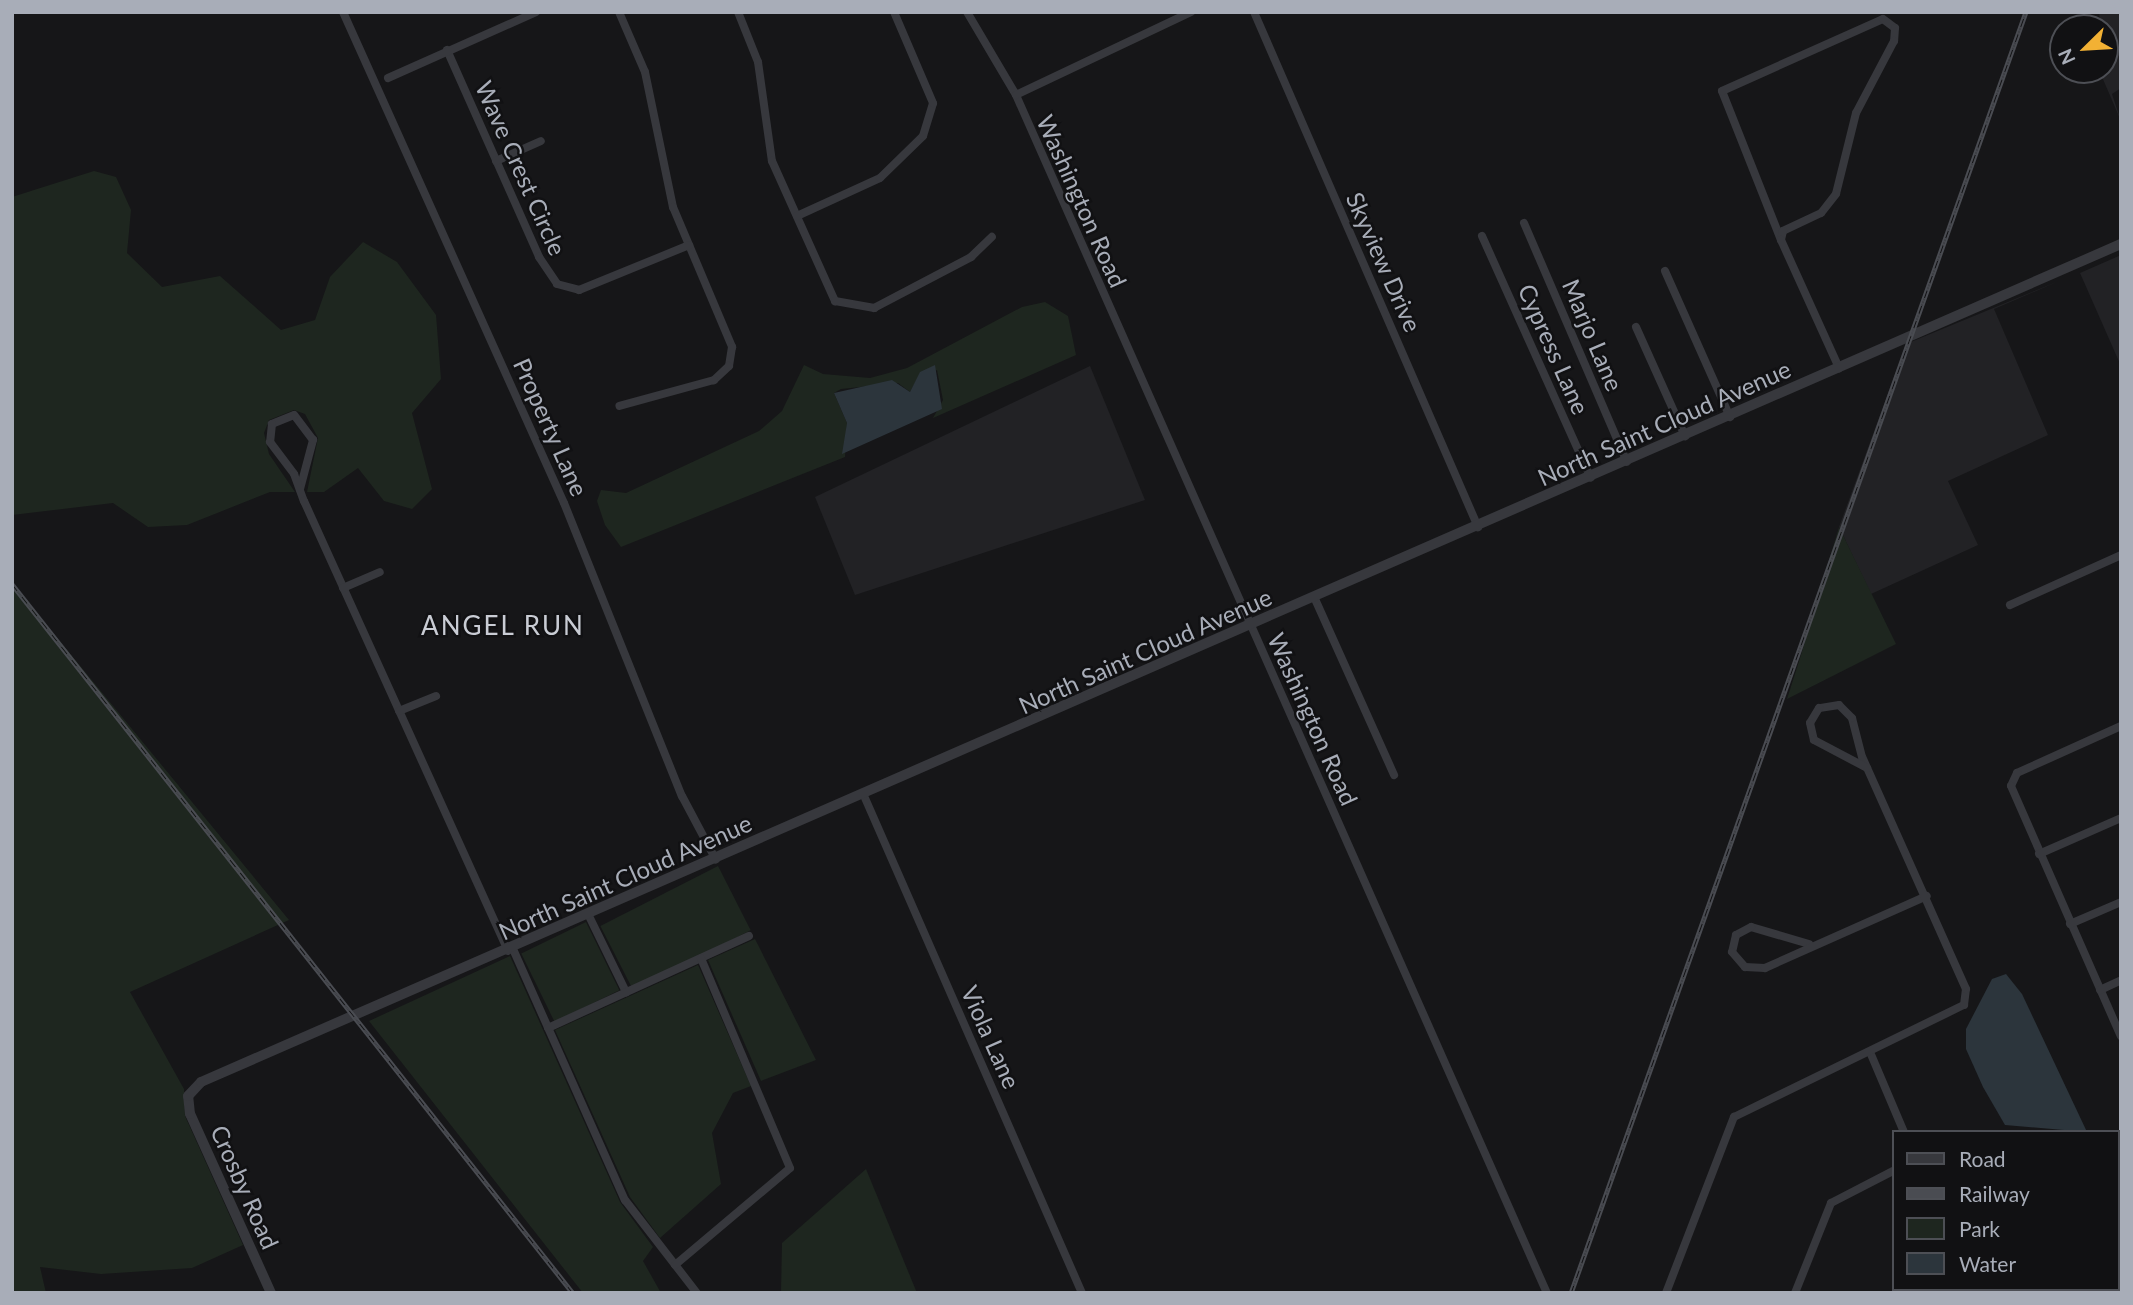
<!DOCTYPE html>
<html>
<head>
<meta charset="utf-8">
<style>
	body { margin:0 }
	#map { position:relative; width:2133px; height:1305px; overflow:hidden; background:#161618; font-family:Lato,sans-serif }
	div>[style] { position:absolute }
	.built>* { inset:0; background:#222225 }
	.green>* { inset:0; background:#1e261f; transform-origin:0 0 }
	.water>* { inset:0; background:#2c353c }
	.minor>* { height:8px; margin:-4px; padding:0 4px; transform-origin:4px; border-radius:4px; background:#37383d }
	.tertiary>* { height:10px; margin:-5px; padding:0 5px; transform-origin:5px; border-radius:5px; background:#37383d }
	.rail>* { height:5px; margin-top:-2.5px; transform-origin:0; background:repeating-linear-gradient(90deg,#111113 0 8px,#4a4c52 0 16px); box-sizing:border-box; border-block:2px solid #4a4c52 }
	span { translate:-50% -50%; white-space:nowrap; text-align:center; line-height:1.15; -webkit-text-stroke:5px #111113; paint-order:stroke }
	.street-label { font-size:24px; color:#a8adb8 }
	.neighbourhood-label { font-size:26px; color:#c9ccd4; letter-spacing:2px }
	.frame { position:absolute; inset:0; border:14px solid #a8adb8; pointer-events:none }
	.legend { position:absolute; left:1892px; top:1130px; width:228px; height:161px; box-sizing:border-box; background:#111113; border:2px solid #4d4f55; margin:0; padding:9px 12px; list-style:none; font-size:21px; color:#a8adb8 }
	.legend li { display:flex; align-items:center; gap:14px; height:35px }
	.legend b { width:35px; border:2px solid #4d4f55 }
	.north { position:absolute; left:2049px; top:14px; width:70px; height:70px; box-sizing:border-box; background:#111113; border:2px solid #4d4f55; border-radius:50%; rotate:246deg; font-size:19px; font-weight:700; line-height:28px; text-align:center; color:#a8adb8 }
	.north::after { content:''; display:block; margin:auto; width:24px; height:32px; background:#f2b134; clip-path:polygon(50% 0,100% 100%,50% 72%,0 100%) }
</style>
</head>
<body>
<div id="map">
	<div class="built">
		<div style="clip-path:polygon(2099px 12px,2121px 12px,2121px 88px,2112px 94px,2121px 121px,2099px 70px,2105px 70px)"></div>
		<div style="clip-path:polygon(2121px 255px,2121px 366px,2080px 273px)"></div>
		<div style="clip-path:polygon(2059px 281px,1994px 309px,2048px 435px,1948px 481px,1978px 545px,1871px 594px,1839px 527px,1906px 344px)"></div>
		<div style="clip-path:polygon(1090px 366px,1145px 500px,855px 595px,815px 497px)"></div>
	</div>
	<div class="green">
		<div style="clip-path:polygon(94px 171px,116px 177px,131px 210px,127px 253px,162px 287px,220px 276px,281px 330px,315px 320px,330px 277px,363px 242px,397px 262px,436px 315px,441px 379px,412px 413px,432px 489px,412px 509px,384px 501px,358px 468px,324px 492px,307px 492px,318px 438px,305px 414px,294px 410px,269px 420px,264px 433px,269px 454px,295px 492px,270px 492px,187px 525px,148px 527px,113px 503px,12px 515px,12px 197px)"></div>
		<div style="clip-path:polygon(1045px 302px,1068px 316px,1076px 355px,933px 418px,943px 400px,937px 370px,916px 381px,910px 392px,898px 383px,841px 389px,834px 393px,847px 423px,845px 457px,621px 547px,605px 525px,597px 501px,601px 490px,626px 493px,759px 431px,782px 411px,804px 365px,823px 374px,870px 378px,907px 368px,1022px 307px)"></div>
		<div style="clip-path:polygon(1839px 527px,1896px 644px,1787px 699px,1801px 655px)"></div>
		<div style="clip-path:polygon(12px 583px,289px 920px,130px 992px,184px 1089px,185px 1116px,243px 1245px,192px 1268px,101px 1274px,40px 1267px,46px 1293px,12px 1293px)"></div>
		<div style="left:718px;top:866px;width:72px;height:132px;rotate:63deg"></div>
		<div style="left:586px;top:922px;width:76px;height:72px;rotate:64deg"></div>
		<div style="clip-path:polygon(755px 939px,816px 1060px,761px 1081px,708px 960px)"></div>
		<div style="clip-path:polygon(510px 956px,620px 1202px,653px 1247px,643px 1261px,661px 1293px,583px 1293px,369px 1021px)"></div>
		<div style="clip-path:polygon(698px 965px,751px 1086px,733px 1093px,712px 1133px,721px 1184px,660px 1238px,630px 1197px,555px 1030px)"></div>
		<div style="clip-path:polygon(866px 1169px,917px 1293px,781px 1293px,782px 1243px)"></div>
	</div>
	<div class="water">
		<div style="clip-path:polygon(935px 365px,942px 409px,842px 454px,847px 423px,834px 393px,892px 380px,910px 392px,920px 372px)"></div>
		<div style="clip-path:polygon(2006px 974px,2022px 994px,2087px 1132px,2005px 1125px,1983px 1087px,1966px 1049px,1966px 1029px,1992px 979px)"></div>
	</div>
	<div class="minor">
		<div style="left:343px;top:12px;width:538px;rotate:65.77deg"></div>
		<div style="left:564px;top:503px;width:316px;rotate:68.1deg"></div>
		<div style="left:682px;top:796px;width:72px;rotate:62deg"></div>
		<div style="left:619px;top:12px;width:65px;rotate:66.6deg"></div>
		<div style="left:645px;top:72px;width:138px;rotate:78.3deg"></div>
		<div style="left:673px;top:207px;width:152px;rotate:67.1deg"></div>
		<div style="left:732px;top:347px;width:19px;rotate:99deg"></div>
		<div style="left:729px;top:366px;width:21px;rotate:137deg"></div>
		<div style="left:714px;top:380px;width:98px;rotate:164.7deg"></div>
		<div style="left:738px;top:12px;width:54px;rotate:68.2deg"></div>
		<div style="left:758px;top:62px;width:100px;rotate:82deg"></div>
		<div style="left:772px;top:161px;width:154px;rotate:65.8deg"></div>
		<div style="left:835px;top:301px;width:40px;rotate:10deg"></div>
		<div style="left:874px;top:308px;width:110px;rotate:-27.7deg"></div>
		<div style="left:971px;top:257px;width:29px;rotate:-44deg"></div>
		<div style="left:967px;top:12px;width:96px;rotate:59.4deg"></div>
		<div style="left:1016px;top:95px;width:1310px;rotate:66.1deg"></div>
		<div style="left:1254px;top:12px;width:562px;rotate:66.49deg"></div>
		<div style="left:447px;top:50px;width:227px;rotate:66deg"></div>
		<div style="left:539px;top:257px;width:32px;rotate:56deg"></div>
		<div style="left:557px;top:284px;width:23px;rotate:15deg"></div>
		<div style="left:579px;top:290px;width:119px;rotate:-22.2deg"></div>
		<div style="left:388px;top:78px;width:162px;rotate:-24deg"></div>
		<div style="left:1016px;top:95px;width:194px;rotate:-25.4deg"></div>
		<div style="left:496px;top:161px;width:49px;rotate:-24deg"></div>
		<div style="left:797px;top:216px;width:91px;rotate:-24.6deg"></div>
		<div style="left:880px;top:178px;width:60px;rotate:-44.3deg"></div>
		<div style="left:923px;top:136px;width:34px;rotate:-73deg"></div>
		<div style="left:933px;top:103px;width:99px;rotate:-113.2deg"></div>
		<div style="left:1524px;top:223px;width:260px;rotate:66.7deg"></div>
		<div style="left:1482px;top:236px;width:265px;rotate:65.8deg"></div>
		<div style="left:1781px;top:240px;width:160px;rotate:-111.6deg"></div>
		<div style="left:1722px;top:91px;width:176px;rotate:-24.1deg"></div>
		<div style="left:1883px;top:19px;width:15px;rotate:37deg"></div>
		<div style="left:1895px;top:28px;width:13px;rotate:94deg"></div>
		<div style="left:1894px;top:41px;width:81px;rotate:117.8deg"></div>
		<div style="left:1856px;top:113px;width:83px;rotate:103.9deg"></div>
		<div style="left:1836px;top:194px;width:24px;rotate:128deg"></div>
		<div style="left:1821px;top:213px;width:42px;rotate:154.7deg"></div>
		<div style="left:1783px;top:231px;width:9px;rotate:103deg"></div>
		<div style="left:1781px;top:240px;width:141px;rotate:65.6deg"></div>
		<div style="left:1665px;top:271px;width:160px;rotate:66deg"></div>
		<div style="left:1636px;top:327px;width:120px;rotate:65.8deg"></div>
		<div style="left:300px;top:489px;width:51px;rotate:-75.1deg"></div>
		<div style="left:313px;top:440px;width:31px;rotate:-127deg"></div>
		<div style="left:294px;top:415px;width:24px;rotate:158deg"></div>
		<div style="left:272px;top:424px;width:18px;rotate:96deg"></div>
		<div style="left:270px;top:442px;width:40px;rotate:53deg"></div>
		<div style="left:294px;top:474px;width:29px;rotate:70deg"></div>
		<div style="left:304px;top:501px;width:494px;rotate:65.6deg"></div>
		<div style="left:343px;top:588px;width:40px;rotate:-23.4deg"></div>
		<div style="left:1315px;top:599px;width:193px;rotate:65.8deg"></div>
		<div style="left:2010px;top:605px;width:122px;rotate:-24.2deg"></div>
		<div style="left:399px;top:711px;width:40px;rotate:-22deg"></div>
		<div style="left:2121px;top:726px;width:114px;rotate:155.7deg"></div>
		<div style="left:2017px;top:773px;width:14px;rotate:115deg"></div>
		<div style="left:2011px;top:786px;width:273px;rotate:66.3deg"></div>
		<div style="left:865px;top:798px;width:540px;rotate:66.33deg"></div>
		<div style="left:2039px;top:854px;width:90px;rotate:-23.7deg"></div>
		<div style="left:589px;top:916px;width:85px;rotate:64deg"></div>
		<div style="left:2070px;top:924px;width:56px;rotate:-23.3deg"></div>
		<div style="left:1809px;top:944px;width:60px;rotate:-163.7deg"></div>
		<div style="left:1751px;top:927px;width:17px;rotate:152deg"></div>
		<div style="left:1736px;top:935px;width:17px;rotate:103deg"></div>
		<div style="left:1732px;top:952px;width:20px;rotate:49deg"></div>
		<div style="left:1745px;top:967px;width:20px;rotate:3deg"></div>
		<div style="left:1765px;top:968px;width:177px;rotate:-24deg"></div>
		<div style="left:513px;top:949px;width:275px;rotate:66deg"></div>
		<div style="left:625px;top:1200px;width:118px;rotate:52.3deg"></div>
		<div style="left:2100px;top:990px;width:23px;rotate:-25deg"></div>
		<div style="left:548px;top:1028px;width:221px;rotate:-24.6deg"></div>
		<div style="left:1870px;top:1052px;width:87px;rotate:67deg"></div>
		<div style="left:675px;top:1265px;width:150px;rotate:-40.1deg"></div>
		<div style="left:790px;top:1168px;width:228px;rotate:-113deg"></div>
		<div style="left:1980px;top:1289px;width:4px;rotate:63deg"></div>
		<div style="left:1666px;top:1293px;width:189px;rotate:-68.9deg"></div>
		<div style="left:1734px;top:1117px;width:256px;rotate:-26deg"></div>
		<div style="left:1964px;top:1005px;width:16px;rotate:-83deg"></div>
		<div style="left:1966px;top:989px;width:254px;rotate:-114.1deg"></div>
		<div style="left:1862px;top:757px;width:40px;rotate:-104.4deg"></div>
		<div style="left:1852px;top:718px;width:18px;rotate:-135deg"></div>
		<div style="left:1839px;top:705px;width:20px;rotate:171deg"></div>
		<div style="left:1819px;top:708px;width:17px;rotate:121deg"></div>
		<div style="left:1810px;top:723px;width:17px;rotate:77deg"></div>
		<div style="left:1814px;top:740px;width:60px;rotate:27.8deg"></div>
		<div style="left:1795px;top:1293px;width:97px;rotate:-68.2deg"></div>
		<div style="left:1831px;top:1203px;width:70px;rotate:-27.3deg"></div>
	</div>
	<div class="tertiary">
		<div style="left:271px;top:1293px;width:196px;rotate:-114.3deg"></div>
		<div style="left:190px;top:1114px;width:18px;rotate:-96deg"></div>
		<div style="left:188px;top:1096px;width:19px;rotate:-47deg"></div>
		<div style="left:201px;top:1082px;width:2095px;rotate:-23.58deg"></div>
	</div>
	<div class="rail">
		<div style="left:12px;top:584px;width:904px;rotate:51.65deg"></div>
		<div style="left:1571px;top:1293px;width:1359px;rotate:-70.45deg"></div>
	</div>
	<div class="street-label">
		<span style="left:521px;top:168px;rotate:66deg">Wave Crest Circle</span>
		<span style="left:1082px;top:201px;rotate:66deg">Washington Road</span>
		<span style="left:1384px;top:262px;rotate:66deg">Skyview Drive</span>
		<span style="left:1593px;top:335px;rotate:67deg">Marjo Lane</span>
		<span style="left:1554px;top:349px;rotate:66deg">Cypress Lane</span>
		<span style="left:1664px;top:423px;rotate:-24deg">North Saint Cloud Avenue</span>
		<span style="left:551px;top:427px;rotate:66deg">Property Lane</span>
		<span style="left:1145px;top:651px;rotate:-24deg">North Saint Cloud Avenue</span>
		<span style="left:1313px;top:719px;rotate:66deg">Washington Road</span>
		<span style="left:625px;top:877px;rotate:-24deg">North Saint Cloud Avenue</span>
		<span style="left:991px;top:1037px;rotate:66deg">Viola Lane</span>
		<span style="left:245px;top:1187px;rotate:66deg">Crosby Road</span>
	</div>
	<div class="neighbourhood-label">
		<span style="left:503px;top:626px">ANGEL RUN</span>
	</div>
	<div class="frame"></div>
	<ul class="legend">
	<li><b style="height:9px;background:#37383d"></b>Road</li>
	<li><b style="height:9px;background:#4a4c52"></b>Railway</li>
	<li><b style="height:19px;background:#1e261f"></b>Park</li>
	<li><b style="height:19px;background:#2c353c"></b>Water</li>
	</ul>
	<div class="north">N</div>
</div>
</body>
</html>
